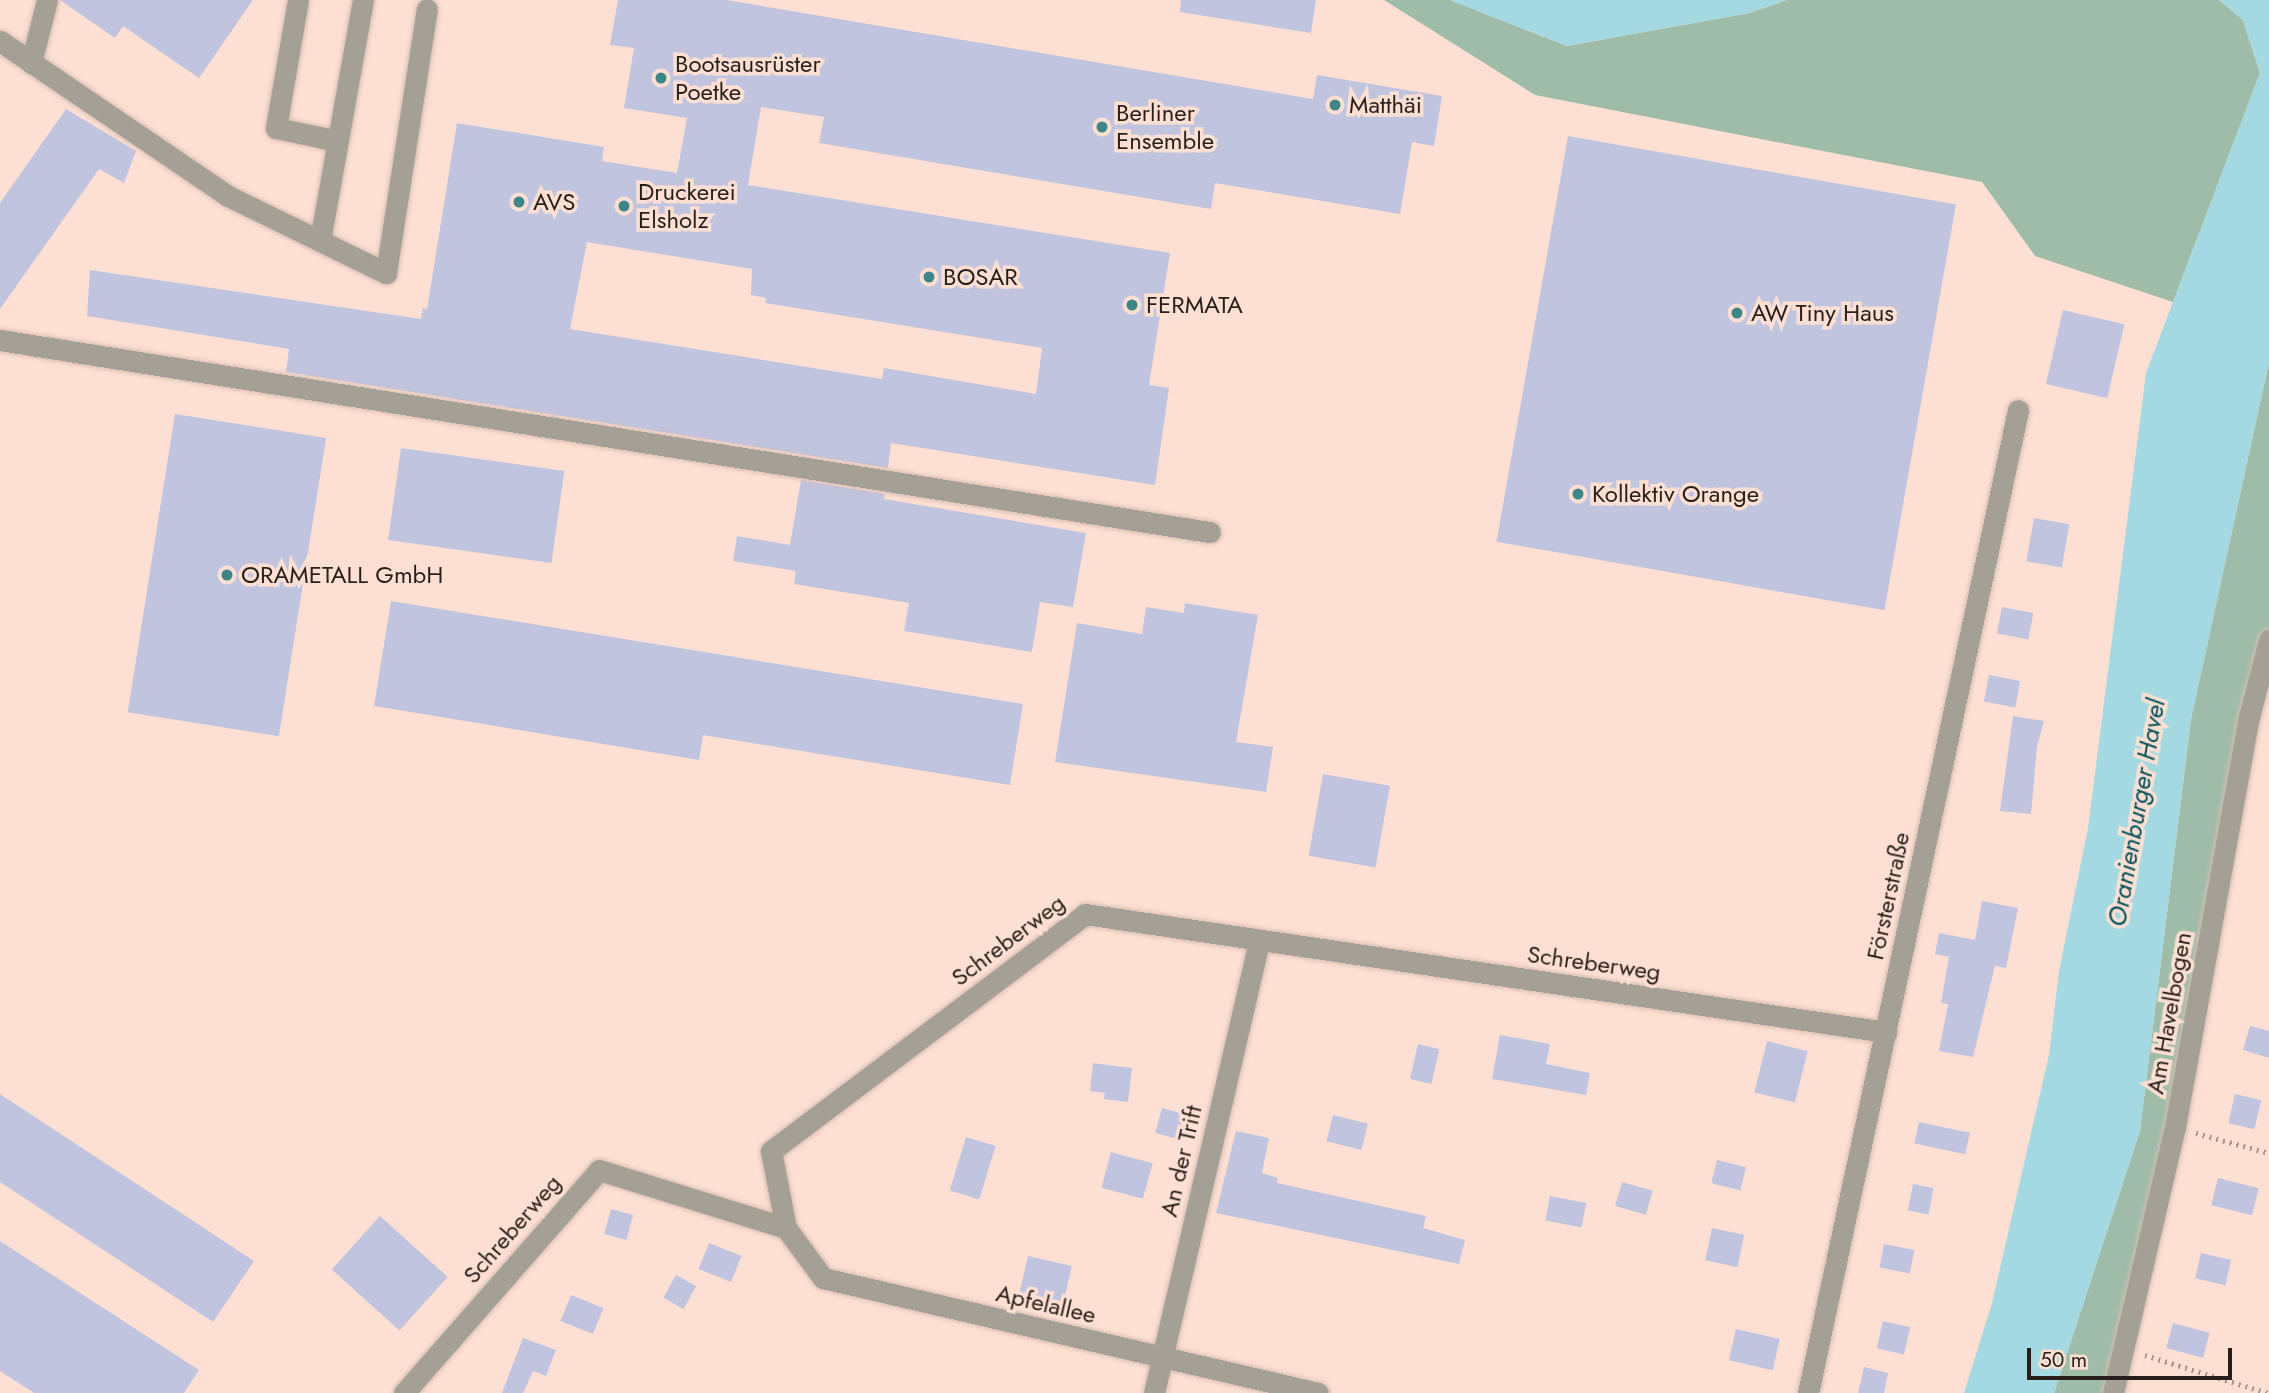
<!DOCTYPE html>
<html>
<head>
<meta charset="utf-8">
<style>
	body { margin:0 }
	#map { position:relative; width:2269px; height:1393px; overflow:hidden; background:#fde0d3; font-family:Jost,sans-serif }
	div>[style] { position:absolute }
	.green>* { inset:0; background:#9fbca9 }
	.water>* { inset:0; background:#a4d9e1 }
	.building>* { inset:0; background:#c1c4de; transform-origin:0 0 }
	.path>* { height:4.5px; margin-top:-2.25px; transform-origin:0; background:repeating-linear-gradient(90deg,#ab958b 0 2px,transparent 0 7px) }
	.roads { filter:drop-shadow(0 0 2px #d7bdb2) drop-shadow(0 0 2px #d7bdb2) }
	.minor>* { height:21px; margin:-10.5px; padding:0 10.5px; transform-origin:10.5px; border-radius:10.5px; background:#a4a095 }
	.dots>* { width:19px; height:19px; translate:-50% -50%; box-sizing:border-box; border:4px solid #fde0d3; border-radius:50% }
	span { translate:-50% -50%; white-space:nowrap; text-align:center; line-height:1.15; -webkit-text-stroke:7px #fde0d3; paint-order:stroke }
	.poi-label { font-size:24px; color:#291f1a }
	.left { translate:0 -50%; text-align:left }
	.street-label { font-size:24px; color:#291f1a }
	.water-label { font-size:26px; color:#07545e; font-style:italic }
	.scale { position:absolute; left:2027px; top:1348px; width:205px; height:32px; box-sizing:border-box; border:4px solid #291f1a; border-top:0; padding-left:9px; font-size:21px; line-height:24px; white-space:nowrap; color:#291f1a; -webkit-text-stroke:5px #fde0d3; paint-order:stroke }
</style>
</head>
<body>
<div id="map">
	<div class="green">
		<div style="clip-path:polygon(1384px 0,1450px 0,1567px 46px,1749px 13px,1787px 0,2219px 0,2243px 20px,2260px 73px,2173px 302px,2035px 256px,1982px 182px,1535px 95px)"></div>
		<div style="clip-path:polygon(2269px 362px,2269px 640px,2113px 1393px,2054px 1393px,2140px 1131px,2191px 719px)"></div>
	</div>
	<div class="water">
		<div style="clip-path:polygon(1450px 0,1787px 0,1749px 13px,1567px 46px)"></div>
		<div style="clip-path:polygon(2219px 0,2269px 0,2269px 362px,2191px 719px,2140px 1131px,2054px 1393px,1964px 1393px,1992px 1303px,2049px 1055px,2059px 971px,2088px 828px,2146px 373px,2260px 73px,2243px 20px)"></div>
	</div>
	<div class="building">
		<div style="clip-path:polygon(60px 0,253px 0,199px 78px,123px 26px,115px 38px)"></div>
		<div style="clip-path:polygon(evenodd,618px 0,727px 0,1313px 99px,1317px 75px,1442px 96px,1434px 146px,1412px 142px,1400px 214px,1215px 183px,1211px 209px,967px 168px,819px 143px,824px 117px,761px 107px,748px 185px,1170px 253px,1149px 385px,1169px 388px,1155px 485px,891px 443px,888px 468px,286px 372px,289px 349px,87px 316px,90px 270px,421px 319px,423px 308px,427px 309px,457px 123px,604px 147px,602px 161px,677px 173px,687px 118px,624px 108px,634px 48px,610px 45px,618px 0,587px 242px,752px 269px,751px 295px,766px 298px,765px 303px,1042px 348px,1036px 394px,884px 368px,882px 379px,570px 329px,587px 242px)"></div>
		<div style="clip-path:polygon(1181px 0,1316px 0,1311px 33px,1180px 12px)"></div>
		<div style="clip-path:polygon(66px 109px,136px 151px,124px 183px,99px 169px,0 309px,0 203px)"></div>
		<div style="left:1568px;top:136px;width:394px;height:412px;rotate:10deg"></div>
		<div style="left:2063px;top:310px;width:63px;height:76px;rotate:13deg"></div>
		<div style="left:175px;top:414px;width:153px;height:302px;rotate:9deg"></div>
		<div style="left:401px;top:448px;width:165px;height:93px;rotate:8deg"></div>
		<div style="clip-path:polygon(801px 480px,885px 494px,884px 499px,1086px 533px,1073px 607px,1040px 602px,1032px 652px,904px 631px,909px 603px,794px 584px,796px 571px,733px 561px,737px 536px,790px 545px)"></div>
		<div style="left:2034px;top:518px;width:36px;height:44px;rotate:10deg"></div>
		<div style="clip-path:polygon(391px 601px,1023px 704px,1010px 785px,703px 735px,699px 760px,374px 706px)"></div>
		<div style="clip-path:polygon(1185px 603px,1258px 615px,1236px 742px,1273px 747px,1266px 792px,1055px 762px,1077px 623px,1142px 634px,1146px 607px,1184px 613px)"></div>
		<div style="left:2002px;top:607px;width:32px;height:27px;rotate:11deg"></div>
		<div style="left:1989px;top:675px;width:32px;height:27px;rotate:11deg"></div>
		<div style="clip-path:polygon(2013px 716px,2044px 721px,2037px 747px,2031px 814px,2000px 811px)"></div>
		<div style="left:1323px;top:774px;width:68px;height:83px;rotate:10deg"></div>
		<div style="clip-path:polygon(1982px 901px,2018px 908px,2006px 968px,1995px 966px,1973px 1057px,1939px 1051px,1948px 1004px,1941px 1003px,1949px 957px,1935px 954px,1939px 933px,1975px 940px)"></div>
		<div style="clip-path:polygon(2250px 1026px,2269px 1031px,2269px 1058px,2243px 1050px)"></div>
		<div style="clip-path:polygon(1500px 1035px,1550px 1044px,1546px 1064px,1590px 1073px,1586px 1095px,1492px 1079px)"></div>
		<div style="left:1767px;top:1041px;width:42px;height:53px;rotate:14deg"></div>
		<div style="left:1418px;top:1044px;width:22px;height:36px;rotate:13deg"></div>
		<div style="clip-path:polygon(1093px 1063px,1132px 1068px,1128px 1102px,1104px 1099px,1105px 1093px,1090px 1091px)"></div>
		<div style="clip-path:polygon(0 1094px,254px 1261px,213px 1322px,0 1182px)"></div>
		<div style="left:2235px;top:1094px;width:27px;height:30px;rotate:13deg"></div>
		<div style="left:1162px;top:1108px;width:23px;height:26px;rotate:15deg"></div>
		<div style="left:1333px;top:1115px;width:36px;height:27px;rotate:14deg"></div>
		<div style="left:1919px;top:1122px;width:52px;height:22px;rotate:12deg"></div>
		<div style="clip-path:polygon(1236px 1131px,1269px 1138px,1262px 1173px,1278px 1178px,1277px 1183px,1426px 1216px,1423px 1228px,1465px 1240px,1459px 1264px,1216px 1213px)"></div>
		<div style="left:966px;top:1137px;width:31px;height:56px;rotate:17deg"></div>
		<div style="left:1111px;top:1152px;width:43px;height:37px;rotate:15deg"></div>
		<div style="left:1717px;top:1160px;width:30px;height:24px;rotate:14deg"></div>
		<div style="left:2218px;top:1178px;width:42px;height:28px;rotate:14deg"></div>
		<div style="left:1622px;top:1182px;width:32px;height:25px;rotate:16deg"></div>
		<div style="left:1913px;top:1184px;width:21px;height:27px;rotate:11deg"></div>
		<div style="left:1550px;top:1196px;width:37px;height:25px;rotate:11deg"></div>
		<div style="left:611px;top:1209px;width:23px;height:26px;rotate:15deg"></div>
		<div style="left:380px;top:1216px;width:91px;height:72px;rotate:42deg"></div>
		<div style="left:1712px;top:1228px;width:33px;height:33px;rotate:12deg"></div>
		<div style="clip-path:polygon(0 1241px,199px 1370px,184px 1393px,34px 1393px,0 1371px)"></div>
		<div style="left:709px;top:1243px;width:35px;height:28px;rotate:22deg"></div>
		<div style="left:1884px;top:1244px;width:31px;height:24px;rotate:11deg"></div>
		<div style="left:2201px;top:1253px;width:31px;height:26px;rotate:13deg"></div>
		<div style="left:1028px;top:1256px;width:45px;height:39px;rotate:13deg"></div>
		<div style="left:676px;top:1275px;width:23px;height:26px;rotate:29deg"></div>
		<div style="left:571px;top:1295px;width:35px;height:28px;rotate:22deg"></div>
		<div style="left:1883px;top:1321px;width:28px;height:28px;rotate:13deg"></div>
		<div style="left:2173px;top:1323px;width:38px;height:26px;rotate:15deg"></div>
		<div style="left:1736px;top:1329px;width:45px;height:32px;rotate:13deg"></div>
		<div style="clip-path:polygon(523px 1338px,556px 1350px,546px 1376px,533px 1371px,523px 1393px,502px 1393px)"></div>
		<div style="clip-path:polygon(1864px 1367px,1888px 1373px,1884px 1393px,1858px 1393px)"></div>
	</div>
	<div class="path">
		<div style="left:2196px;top:1133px;width:76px;rotate:15.3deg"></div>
		<div style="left:2145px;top:1355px;width:129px;rotate:17.2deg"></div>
	</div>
	<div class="roads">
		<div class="minor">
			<div style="left:298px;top:0;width:130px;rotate:99.8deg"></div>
			<div style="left:276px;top:128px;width:63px;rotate:11.8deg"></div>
			<div style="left:0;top:41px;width:276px;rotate:34.2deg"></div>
			<div style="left:228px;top:196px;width:176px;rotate:26deg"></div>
			<div style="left:386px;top:273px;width:267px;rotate:-81.2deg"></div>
			<div style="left:31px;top:63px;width:65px;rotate:-75.7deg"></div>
			<div style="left:320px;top:241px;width:245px;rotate:-79.9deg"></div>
			<div style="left:0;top:340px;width:1225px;rotate:9.02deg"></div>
			<div style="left:786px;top:1228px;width:62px;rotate:53.5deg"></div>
			<div style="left:823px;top:1278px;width:508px;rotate:13.08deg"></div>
			<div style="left:404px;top:1393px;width:296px;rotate:-48.8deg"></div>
			<div style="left:599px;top:1170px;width:196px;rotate:17.2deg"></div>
			<div style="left:786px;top:1228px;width:78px;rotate:-101deg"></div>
			<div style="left:771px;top:1151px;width:393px;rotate:-37deg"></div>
			<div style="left:1085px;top:914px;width:810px;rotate:8.38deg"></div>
			<div style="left:1154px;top:1393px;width:464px;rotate:-76.9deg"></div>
			<div style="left:1808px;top:1393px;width:1005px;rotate:-77.94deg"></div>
			<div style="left:2113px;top:1393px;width:273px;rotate:-76.9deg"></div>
			<div style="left:2175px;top:1127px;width:417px;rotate:-79.8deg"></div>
			<div style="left:2249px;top:717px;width:80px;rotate:-75.4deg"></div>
		</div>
	</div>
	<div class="dots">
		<div style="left:661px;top:78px;background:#3e8687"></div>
		<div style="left:1335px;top:105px;background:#3e8687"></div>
		<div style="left:1102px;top:127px;background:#3e8687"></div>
		<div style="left:519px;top:202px;background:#3e8687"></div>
		<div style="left:624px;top:206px;background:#3e8687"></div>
		<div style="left:929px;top:277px;background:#3e8687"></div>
		<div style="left:1132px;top:305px;background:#3e8687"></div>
		<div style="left:1737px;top:313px;background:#3e8687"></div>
		<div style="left:1578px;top:494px;background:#3e8687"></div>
		<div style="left:227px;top:575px;background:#3e8687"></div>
	</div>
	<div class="poi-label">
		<span class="left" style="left:675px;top:78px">Bootsausrüster<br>Poetke</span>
		<span class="left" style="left:1349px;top:105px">Matthäi</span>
		<span class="left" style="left:1116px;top:127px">Berliner<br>Ensemble</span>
		<span class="left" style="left:638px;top:206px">Druckerei<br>Elsholz</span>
		<span class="left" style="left:533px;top:202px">AVS</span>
		<span class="left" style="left:943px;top:277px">BOSAR</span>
		<span class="left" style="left:1146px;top:305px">FERMATA</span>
		<span class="left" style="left:1751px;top:313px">AW Tiny Haus</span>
		<span class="left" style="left:1592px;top:494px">Kollektiv Orange</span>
		<span class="left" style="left:241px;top:575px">ORAMETALL GmbH</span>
	</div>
	<div class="street-label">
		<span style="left:1888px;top:896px;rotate:-78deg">Försterstraße</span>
		<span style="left:1008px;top:940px;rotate:-37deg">Schreberweg</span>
		<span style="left:1594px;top:963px;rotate:8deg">Schreberweg</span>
		<span style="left:2169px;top:1013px;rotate:-80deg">Am Havelbogen</span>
		<span style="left:1181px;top:1161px;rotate:-77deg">An der Trift</span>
		<span style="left:512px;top:1229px;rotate:-49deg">Schreberweg</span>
		<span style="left:1046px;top:1304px;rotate:13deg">Apfelallee</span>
	</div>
	<div class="water-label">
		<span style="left:2137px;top:813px;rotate:-80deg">Oranienburger Havel</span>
	</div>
	<div class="scale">50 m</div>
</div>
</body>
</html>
